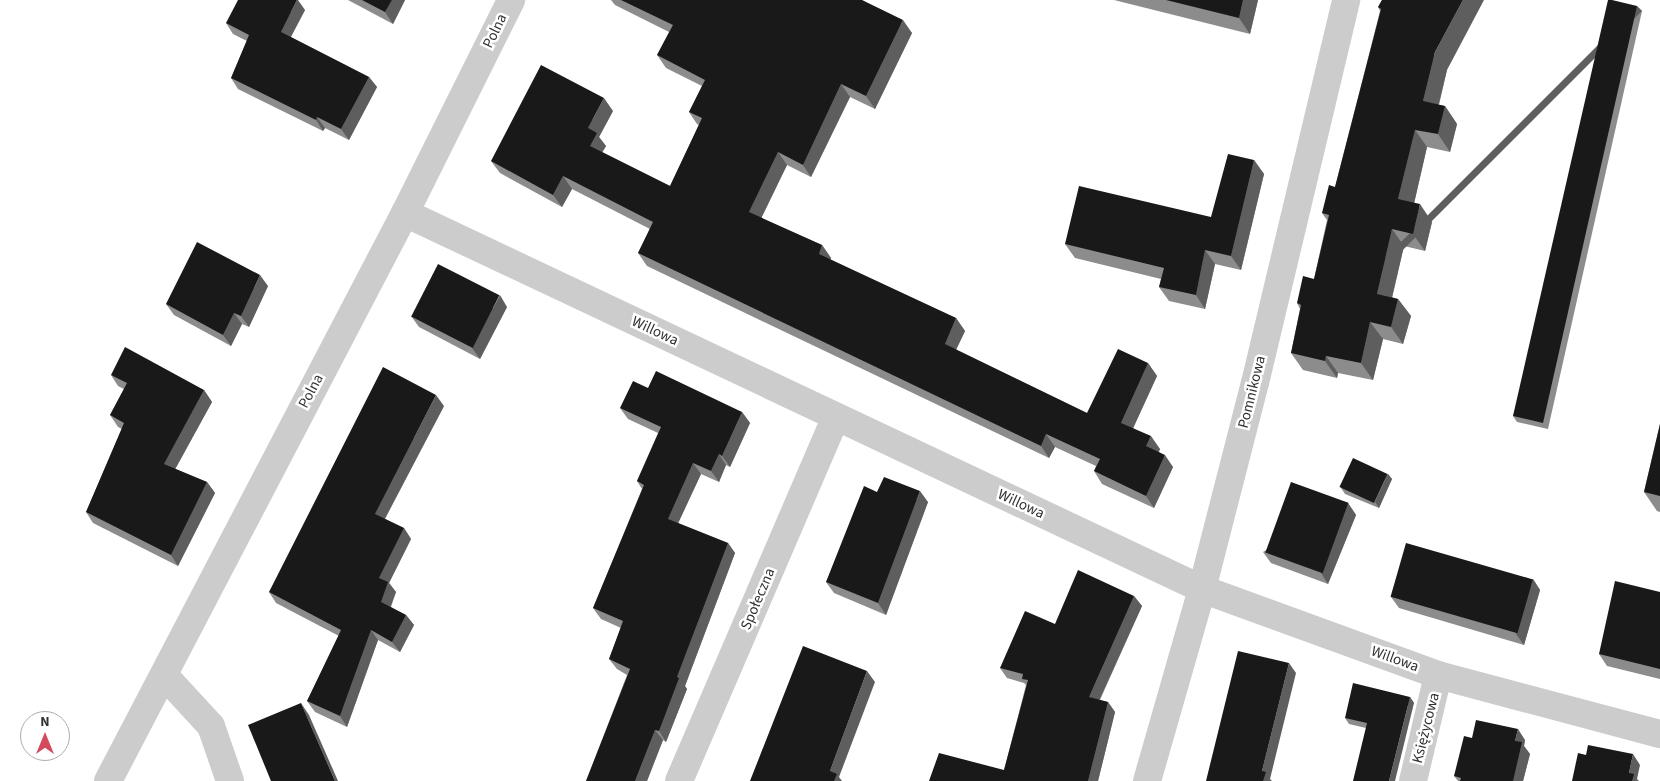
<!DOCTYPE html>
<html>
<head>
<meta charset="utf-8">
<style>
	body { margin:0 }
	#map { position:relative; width:1660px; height:781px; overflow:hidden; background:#fff; font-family:"Source Sans 3",sans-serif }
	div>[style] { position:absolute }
	.minor>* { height:28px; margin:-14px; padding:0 14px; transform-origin:14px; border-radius:14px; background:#ccc }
	.wall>* { inset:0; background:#8c8c8c }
	.shaded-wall>* { inset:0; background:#5e5e5e; transform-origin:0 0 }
	.building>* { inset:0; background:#191919; transform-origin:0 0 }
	span { translate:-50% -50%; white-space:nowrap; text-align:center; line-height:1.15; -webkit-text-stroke:5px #fff; paint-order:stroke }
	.street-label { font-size:15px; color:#323232 }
	.north { position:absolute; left:20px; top:711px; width:50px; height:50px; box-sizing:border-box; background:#fff; border:1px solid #adadad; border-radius:50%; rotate:0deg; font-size:14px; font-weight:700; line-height:20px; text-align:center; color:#323232 }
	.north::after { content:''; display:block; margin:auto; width:18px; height:22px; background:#d24a5b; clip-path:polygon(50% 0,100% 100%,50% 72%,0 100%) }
</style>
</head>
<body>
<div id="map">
	<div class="minor">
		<div style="left:405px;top:213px;width:881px;rotate:25.26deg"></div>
		<div style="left:1202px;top:589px;width:251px;rotate:20deg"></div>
		<div style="left:1438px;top:675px;width:230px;rotate:14.9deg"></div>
		<div style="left:164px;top:675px;width:69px;rotate:47.3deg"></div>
		<div style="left:211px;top:726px;width:58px;rotate:70.9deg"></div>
		<div style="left:108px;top:781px;width:641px;rotate:-62.4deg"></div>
		<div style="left:405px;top:213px;width:238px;rotate:-63.5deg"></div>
		<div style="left:679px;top:781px;width:396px;rotate:-66.7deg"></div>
		<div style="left:1147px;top:781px;width:200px;rotate:-74deg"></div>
		<div style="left:1202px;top:589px;width:213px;rotate:-75.6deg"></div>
		<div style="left:1255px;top:383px;width:394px;rotate:-76.6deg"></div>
		<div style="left:1413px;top:781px;width:109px;rotate:-76.7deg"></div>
	</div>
	<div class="wall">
		<div style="clip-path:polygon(348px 0,405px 0,393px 24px)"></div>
		<div style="clip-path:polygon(611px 0,862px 0,912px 33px,875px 109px,850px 97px,811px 177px,787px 165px,761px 218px,822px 245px,831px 258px,830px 260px,956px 318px,965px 331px,956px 350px,1087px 413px,1148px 363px,1157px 376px,1133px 428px,1160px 449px,1159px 452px,1173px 467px,1154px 508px,1102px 484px,1094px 471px,1096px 466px,1055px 447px,1049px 458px,647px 266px,638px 253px,650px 229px,572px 189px,562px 207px,500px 173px,491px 161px,613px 111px,599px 137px,606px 146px,602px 152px,670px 186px,699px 125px,697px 124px,689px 112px,702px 86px,666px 68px,657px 55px,669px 32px,615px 5px)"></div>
		<div style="clip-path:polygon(1114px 0,1258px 0,1250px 34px)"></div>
		<div style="clip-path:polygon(1382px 0,1447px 70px,1439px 105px,1445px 106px,1457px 124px,1450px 152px,1427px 147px,1414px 203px,1432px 222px,1425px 251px,1404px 246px,1392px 297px,1398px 299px,1411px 316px,1403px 344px,1383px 339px,1373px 380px,1338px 373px,1337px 378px,1303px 370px,1291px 353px,1300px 309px,1297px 303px,1314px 279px,1327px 220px,1322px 213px,1335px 187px,1380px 11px,1378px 7px)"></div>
		<div style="clip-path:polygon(1637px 6px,1642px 11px,1548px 429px,1517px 422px,1513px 416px)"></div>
		<div style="clip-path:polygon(305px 10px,291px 37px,369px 77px,377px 87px,349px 140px,325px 128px,323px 131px,238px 89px,231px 78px,247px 41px,233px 34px,226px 23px)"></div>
		<div style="clip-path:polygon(1254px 160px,1264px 174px,1241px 270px,1215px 264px,1205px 309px,1169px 301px,1159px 287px,1161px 279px,1075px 258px,1065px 244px,1211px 217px)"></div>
		<div style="clip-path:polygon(268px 286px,249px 327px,242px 324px,231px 346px,174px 315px,166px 304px)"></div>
		<div style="clip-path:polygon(507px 307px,480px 359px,419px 327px,411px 316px)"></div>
		<div style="clip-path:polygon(111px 375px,204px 390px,212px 402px,175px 469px,207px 482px,215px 493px,178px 566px,93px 523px,86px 512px,122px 429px,118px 427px,110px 415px,124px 389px,118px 386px)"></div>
		<div style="clip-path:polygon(648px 388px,742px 412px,750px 423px,730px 467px,726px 465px,719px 482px,701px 474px,678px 523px,728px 543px,735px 553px,685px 686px,687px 689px,666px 742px,663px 740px,647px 781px,586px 781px,627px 675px,617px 669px,609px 659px,621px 628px,601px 619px,593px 608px,642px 489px,637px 481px,658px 433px,628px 419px,620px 408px)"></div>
		<div style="clip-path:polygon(444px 406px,385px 519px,404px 528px,411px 539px,389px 583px,396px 592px,391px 607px,406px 615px,414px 625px,400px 652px,378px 640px,347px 727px,315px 712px,307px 701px,339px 636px,276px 603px,269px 592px)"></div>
		<div style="clip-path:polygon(1660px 424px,1660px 512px,1657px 511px,1644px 492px)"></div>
		<div style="clip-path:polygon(1388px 474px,1392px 479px,1379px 508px,1345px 494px,1341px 488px)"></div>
		<div style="clip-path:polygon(877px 492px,928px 502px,886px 615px,834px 593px,826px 582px)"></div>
		<div style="clip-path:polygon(1348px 503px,1356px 515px,1328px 584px,1271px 563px,1263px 552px)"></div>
		<div style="clip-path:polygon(1533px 579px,1540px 590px,1524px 645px,1399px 608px,1391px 597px)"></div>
		<div style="clip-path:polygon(1660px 592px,1660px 679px,1607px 666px,1599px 654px)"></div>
		<div style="clip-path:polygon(1134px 596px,1142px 606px,1100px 700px,1108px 702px,1115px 712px,1098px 781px,929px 781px,1004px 770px,1026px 685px,1024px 683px,1007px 678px,1000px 668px,1055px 624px)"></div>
		<div style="clip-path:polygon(1410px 697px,1414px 703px,1366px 728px,1349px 724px,1345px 718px)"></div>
		<div style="clip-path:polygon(1472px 738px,1525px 740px,1524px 746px,1530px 754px,1523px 781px,1458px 781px,1454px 776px)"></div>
	</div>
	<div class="shaded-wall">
		<div style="clip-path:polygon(297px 0,298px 0,305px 10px,288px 42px,281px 32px)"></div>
		<div style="clip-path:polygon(392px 0,405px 0,393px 24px,385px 12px)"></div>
		<div style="clip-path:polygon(1243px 0,1258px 0,1250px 34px,1239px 18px)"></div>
		<div style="clip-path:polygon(1463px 0,1484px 0,1447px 70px,1435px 119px,1423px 101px,1435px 52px)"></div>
		<div style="left:1637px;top:6px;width:7px;height:427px;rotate:45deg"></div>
		<div style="clip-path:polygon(903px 20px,912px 33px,875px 109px,866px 96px)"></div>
		<div style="clip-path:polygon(369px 77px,377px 87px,349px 140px,341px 129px)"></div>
		<div style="clip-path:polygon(841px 84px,850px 97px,811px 177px,803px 165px)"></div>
		<div style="clip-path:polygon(604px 98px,613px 111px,599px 137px,606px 146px,599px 158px,590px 146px,588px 128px)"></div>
		<div style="clip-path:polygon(1445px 106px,1457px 124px,1450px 152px,1438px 134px)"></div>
		<div style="clip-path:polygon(317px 117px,325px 128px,323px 131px,316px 120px)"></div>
		<div style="clip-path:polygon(1415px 130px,1427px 147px,1411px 217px,1398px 199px)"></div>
		<div style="clip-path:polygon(778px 152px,787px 165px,758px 225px,749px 212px)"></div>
		<div style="clip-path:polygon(1254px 160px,1264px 174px,1241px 270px,1231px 256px)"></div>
		<div style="clip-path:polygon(563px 176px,572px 189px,562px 207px,553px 195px)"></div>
		<div style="clip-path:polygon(1420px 204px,1432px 222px,1425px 251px,1413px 234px)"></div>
		<div style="clip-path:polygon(1392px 229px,1404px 246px,1389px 311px,1377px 294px)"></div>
		<div style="clip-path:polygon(822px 245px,831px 258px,827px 267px,819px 254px)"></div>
		<div style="clip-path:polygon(1205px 250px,1215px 264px,1205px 309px,1196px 295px)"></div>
		<div style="clip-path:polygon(260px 275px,268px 286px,249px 327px,241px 316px)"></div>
		<div style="clip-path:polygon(500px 295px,507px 307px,480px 359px,472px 348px)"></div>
		<div style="clip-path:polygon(1398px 299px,1411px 316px,1403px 344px,1391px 327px)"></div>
		<div style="clip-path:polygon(234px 313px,242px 324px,231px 346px,223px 335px)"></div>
		<div style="clip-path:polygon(956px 318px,965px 331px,953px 356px,945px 344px)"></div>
		<div style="clip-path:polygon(1370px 322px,1383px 339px,1373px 380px,1361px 363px)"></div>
		<div style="clip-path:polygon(1326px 356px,1338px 373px,1337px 378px,1325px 361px)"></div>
		<div style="clip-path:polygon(1148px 363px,1157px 376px,1130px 435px,1121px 423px)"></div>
		<div style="clip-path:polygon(204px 390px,212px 402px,172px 475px,164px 464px)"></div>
		<div style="clip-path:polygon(436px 395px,444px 406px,382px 524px,375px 514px)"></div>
		<div style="clip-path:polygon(742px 412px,750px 423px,730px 467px,722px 456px)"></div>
		<div style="clip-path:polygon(1046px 434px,1055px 447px,1049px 458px,1041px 446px)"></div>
		<div style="clip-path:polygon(1151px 436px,1160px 449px,1155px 459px,1146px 446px)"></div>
		<div style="clip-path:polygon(719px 454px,726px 465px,719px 482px,711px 471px)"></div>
		<div style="clip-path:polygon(1165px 455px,1173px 467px,1154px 508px,1146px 496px)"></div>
		<div style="clip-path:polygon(693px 463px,701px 474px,675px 530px,668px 519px)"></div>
		<div style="clip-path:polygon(1388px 474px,1392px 479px,1379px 508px,1375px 502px)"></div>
		<div style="clip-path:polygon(207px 482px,215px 493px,178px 566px,171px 555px)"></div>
		<div style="clip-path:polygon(920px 491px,928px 502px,886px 615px,878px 603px)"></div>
		<div style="clip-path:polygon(1348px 503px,1356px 515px,1328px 584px,1321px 573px)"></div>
		<div style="clip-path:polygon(404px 528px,411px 539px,389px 583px,396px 592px,388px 613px,381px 602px,379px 578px)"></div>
		<div style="clip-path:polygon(728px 543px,735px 553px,685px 686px,687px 689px,666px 742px,659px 731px,677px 677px)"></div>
		<div style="clip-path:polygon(1533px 579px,1540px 590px,1524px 645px,1516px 634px)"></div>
		<div style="clip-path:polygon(1134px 596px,1142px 606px,1096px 707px,1089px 697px)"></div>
		<div style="clip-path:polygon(406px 615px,414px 625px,400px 652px,392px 642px)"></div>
		<div style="clip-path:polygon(371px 630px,378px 640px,347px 727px,340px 716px)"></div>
		<div style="clip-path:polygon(1289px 663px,1296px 673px,1270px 779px,1272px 781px,1263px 781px,1262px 771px)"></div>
		<div style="clip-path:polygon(867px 671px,875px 682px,839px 777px,842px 781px,834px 781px,830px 771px)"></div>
		<div style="clip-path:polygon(1410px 697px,1414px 703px,1395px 781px,1389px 781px)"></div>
		<div style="clip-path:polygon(1108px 702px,1115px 712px,1098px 781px,1088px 781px)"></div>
		<div style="clip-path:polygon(301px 703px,309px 715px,338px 781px,335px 781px)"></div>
		<div style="clip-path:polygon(1518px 729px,1525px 740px,1524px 746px,1530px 754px,1523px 781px,1513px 781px,1515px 741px)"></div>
		<div style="clip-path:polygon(655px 730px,663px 740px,647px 781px,635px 781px)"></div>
		<div style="clip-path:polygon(1633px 754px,1640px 765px,1637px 779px,1639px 781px,1632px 781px,1629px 773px)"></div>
	</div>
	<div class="building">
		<div style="clip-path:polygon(238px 0,297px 0,281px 32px,369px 77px,341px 129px,317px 117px,316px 120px,231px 78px,249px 35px,226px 23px)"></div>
		<div style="clip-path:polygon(362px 0,392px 0,385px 12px)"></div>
		<div style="clip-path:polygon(621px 0,862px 0,903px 20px,866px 96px,841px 84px,803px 165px,778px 152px,749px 212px,822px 245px,819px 254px,956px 318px,945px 344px,1087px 413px,1118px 349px,1148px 363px,1121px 423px,1151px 436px,1146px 446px,1165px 455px,1146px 496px,1094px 471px,1100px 459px,1046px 434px,1041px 446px,638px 253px,653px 222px,563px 176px,553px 195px,491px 161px,541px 65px,604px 98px,588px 128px,597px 133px,590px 146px,670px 186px,702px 118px,689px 112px,705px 80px,657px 55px,673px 25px)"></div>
		<div style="clip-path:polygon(1166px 0,1243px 0,1239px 18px)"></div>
		<div style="clip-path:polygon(1382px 0,1463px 0,1435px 52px,1423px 101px,1445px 106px,1438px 134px,1415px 130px,1398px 199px,1420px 204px,1413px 234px,1392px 229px,1377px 294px,1398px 299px,1391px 327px,1370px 322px,1361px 363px,1326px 356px,1325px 361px,1291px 353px,1301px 305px,1297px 303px,1303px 276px,1314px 279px,1329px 215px,1322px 213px,1329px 185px,1335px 187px,1381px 9px,1378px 7px)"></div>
		<div style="clip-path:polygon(1608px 0,1612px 0,1637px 6px,1543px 423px,1513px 416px)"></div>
		<div style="clip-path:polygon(1228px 154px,1254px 160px,1231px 256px,1205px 250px,1196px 295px,1159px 287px,1164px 268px,1065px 244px,1079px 186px,1211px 217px)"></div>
		<div style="clip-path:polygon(197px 242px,260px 275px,241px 316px,234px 313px,223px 335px,166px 304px)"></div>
		<div style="left:438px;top:264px;width:69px;height:59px;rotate:27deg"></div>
		<div style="clip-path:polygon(125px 347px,204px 390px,164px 464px,207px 482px,171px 555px,86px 512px,124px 423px,110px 415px,127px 383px,111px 375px)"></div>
		<div style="clip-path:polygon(383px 367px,436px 395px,375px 514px,404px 528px,379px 578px,388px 582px,381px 602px,406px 615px,392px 642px,371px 630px,340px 716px,307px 701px,341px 630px,269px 592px)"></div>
		<div style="clip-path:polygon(656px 371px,742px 412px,722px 456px,719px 454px,711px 471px,693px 463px,668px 519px,728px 543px,677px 677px,679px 678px,659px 731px,655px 730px,635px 781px,586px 781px,630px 669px,609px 659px,623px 621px,593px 608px,644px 485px,637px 481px,661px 427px,620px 408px,633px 381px,648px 388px)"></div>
		<div style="clip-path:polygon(1660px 424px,1660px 496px,1644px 492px)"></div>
		<div style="left:1353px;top:458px;width:38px;height:32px;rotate:25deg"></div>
		<div style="clip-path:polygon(884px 477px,920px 491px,878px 603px,826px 582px,864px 486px,877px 492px)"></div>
		<div style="left:1291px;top:482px;width:61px;height:75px;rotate:20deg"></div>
		<div style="left:1406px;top:543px;width:132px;height:56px;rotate:16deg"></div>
		<div style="clip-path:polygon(1078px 570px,1134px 596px,1089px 697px,1108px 702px,1088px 781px,929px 781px,939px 753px,1004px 770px,1028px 680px,1022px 679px,1023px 674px,1000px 668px,1025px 611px,1055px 624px)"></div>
		<div style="clip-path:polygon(1615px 581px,1660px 592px,1660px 669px,1599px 654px)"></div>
		<div style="clip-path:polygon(803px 646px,867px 671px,830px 771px,837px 774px,834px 781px,750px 781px)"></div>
		<div style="clip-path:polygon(1238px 651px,1289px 663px,1262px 771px,1266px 772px,1263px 781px,1206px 781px)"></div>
		<div style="clip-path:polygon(1353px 683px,1410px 697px,1389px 781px,1353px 781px,1367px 723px,1345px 718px)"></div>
		<div style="clip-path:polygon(301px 703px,335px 781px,271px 781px,248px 725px)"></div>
		<div style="clip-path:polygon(1476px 720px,1518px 729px,1515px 741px,1522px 742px,1513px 781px,1460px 781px,1461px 778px,1454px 776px,1464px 736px,1472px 738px)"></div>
		<div style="clip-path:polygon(1588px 745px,1633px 754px,1629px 773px,1634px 774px,1632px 781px,1572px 781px,1578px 753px,1586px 755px)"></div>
	</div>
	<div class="street-label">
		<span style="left:495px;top:31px;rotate:-64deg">Polna</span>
		<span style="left:655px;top:331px;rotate:25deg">Willowa</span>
		<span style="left:311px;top:391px;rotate:-62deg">Polna</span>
		<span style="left:1252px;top:392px;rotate:-76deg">Pomnikowa</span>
		<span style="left:1021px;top:504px;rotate:25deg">Willowa</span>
		<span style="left:758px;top:599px;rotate:-67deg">Społeczna</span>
		<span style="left:1395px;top:659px;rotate:20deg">Willowa</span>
		<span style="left:1426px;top:728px;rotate:-76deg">Księżycowa</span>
	</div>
	<div class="north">N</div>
</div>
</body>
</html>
